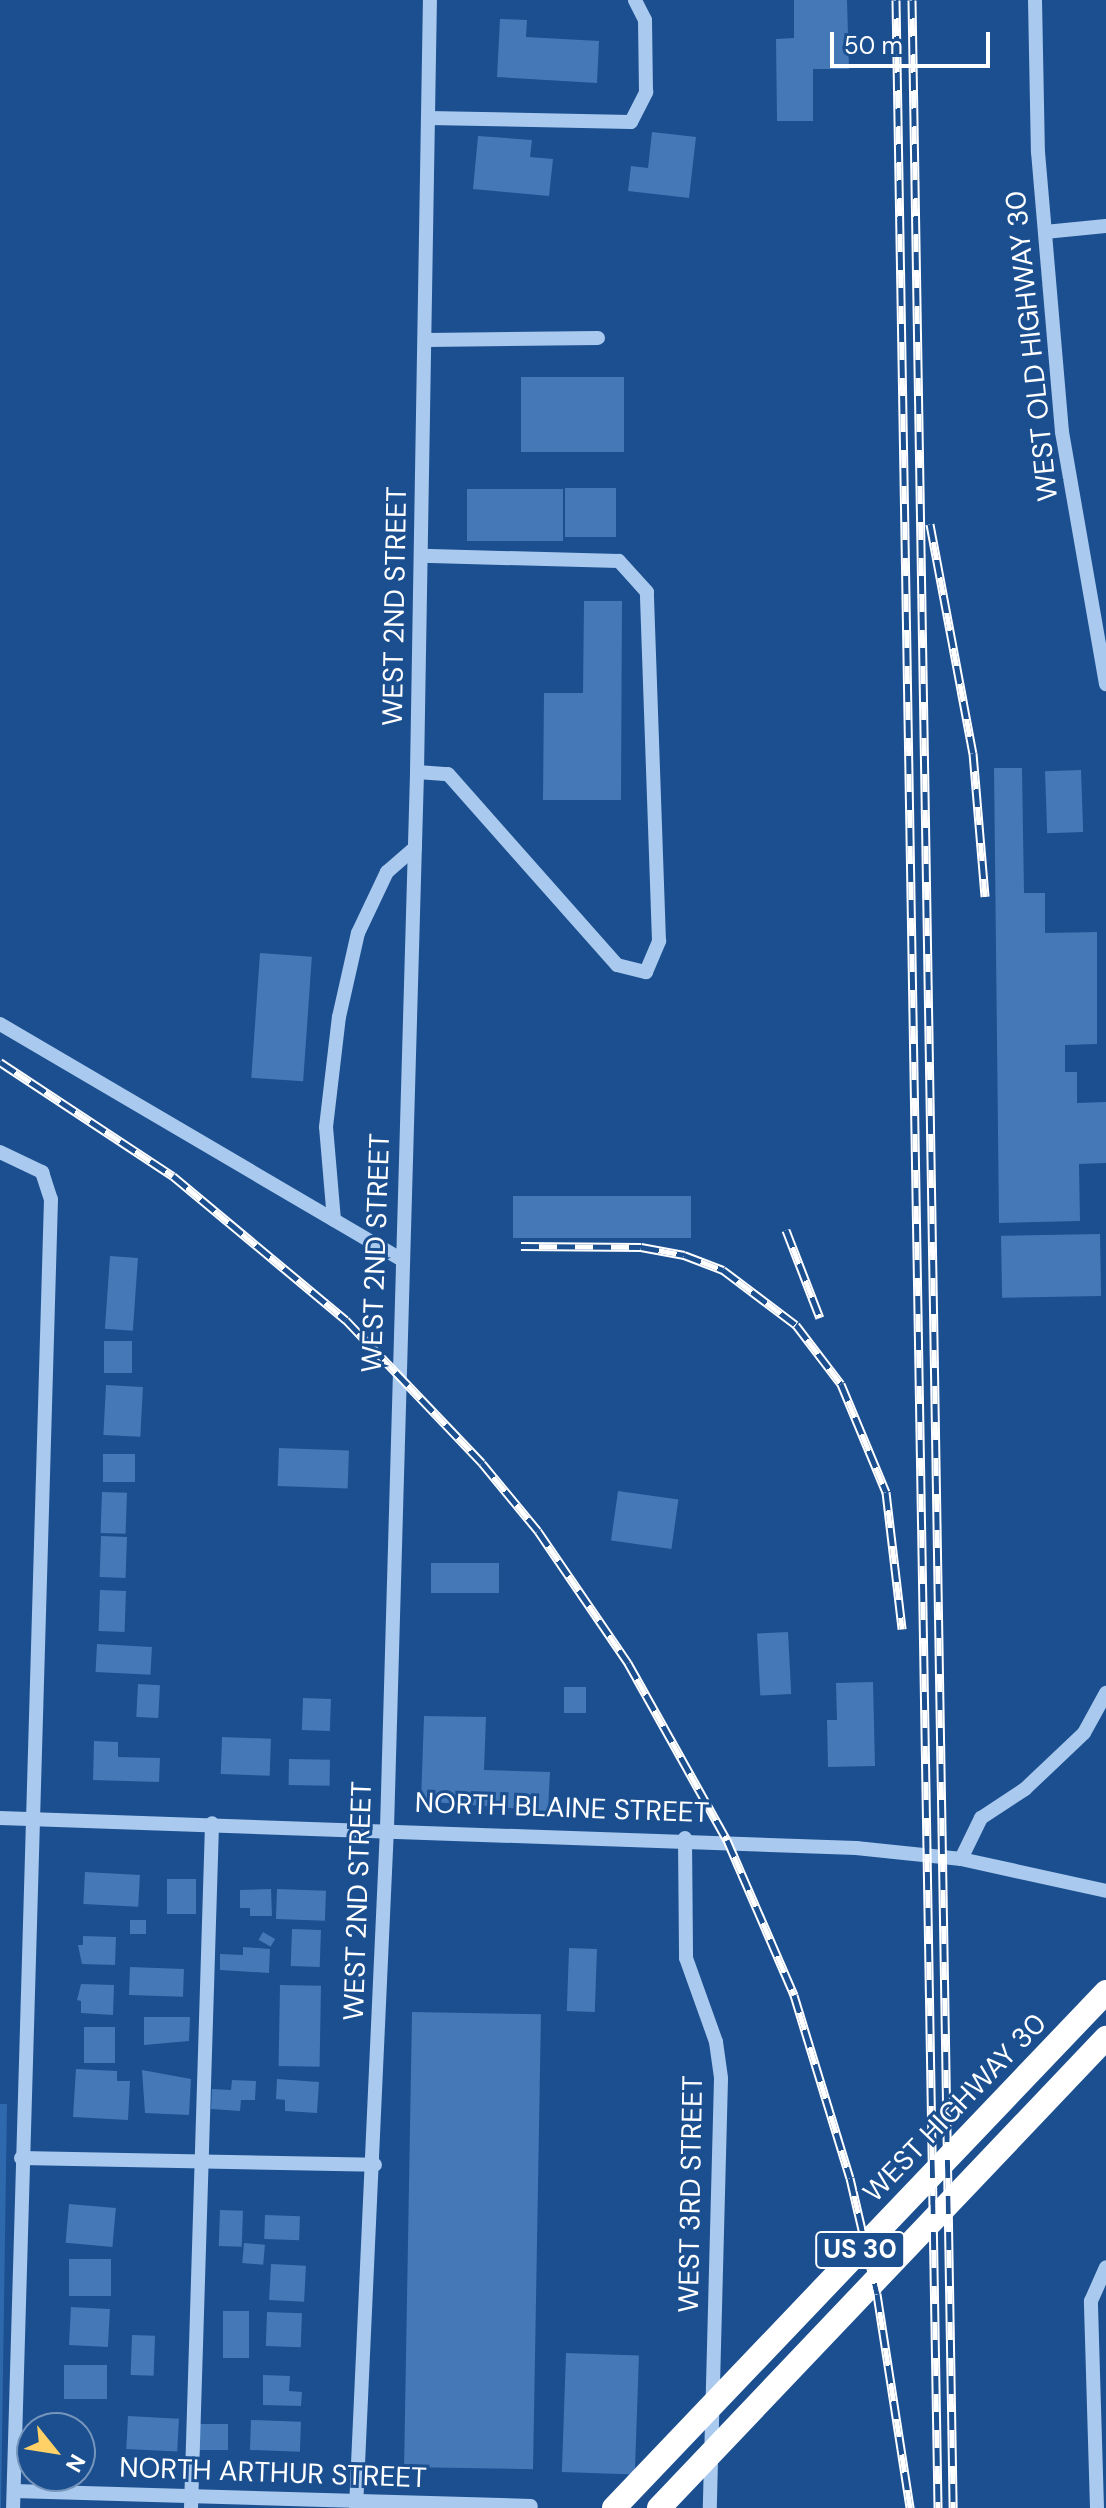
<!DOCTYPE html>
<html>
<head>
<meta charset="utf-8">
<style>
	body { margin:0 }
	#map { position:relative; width:1106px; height:2508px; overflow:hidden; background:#1b4f8f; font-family:"DM Sans",sans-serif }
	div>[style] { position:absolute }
	.green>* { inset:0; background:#2e69ad }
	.building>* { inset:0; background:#4478b7; transform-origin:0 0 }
	.minor>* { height:14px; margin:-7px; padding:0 7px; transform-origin:7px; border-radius:7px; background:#a9c9ee }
	.highway>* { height:24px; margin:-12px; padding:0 12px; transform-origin:12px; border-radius:12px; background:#fff }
	.rail>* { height:9px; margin-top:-4.5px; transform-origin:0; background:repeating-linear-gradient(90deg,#1b4f8f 0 18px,#fff 0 36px); box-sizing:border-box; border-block:2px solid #fff }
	span { translate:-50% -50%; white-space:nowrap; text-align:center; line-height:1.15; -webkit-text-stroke:6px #1b4f8f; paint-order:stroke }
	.shield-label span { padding:2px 6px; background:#1b4f8f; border:2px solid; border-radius:6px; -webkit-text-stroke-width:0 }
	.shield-label { font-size:26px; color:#fff; font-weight:700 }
	.street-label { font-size:28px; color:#fff }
	.north { position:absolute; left:16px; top:2412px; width:80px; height:80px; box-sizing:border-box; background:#1b4f8f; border:2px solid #7695bc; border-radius:50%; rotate:120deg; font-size:22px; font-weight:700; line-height:32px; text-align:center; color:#fff }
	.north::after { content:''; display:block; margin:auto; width:28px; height:36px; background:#ffd166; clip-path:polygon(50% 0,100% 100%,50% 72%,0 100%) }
	.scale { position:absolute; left:830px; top:32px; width:160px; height:36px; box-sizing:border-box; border:4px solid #fff; border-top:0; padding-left:10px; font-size:24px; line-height:28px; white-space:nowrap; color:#fff; -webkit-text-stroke:6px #1b4f8f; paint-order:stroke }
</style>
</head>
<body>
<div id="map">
	<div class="green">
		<div style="clip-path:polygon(0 2104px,7px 2104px,1px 2508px,0 2508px)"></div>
	</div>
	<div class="building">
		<div style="clip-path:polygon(794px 0,847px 0,849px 69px,813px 69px,813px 121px,777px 121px,776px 39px,794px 38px)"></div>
		<div style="clip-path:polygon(500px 19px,527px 20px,526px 37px,599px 41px,597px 83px,497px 77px)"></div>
		<div style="clip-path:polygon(652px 132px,696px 137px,689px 198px,628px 191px,631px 166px,648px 168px)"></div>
		<div style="clip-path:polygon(478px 136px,532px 140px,530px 157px,553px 159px,549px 196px,473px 189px)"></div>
		<div style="left:521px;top:377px;width:103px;height:75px"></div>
		<div style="left:565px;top:488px;width:51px;height:49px"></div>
		<div style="left:563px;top:489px;width:52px;height:96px;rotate:90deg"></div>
		<div style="clip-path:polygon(584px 601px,622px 601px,621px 800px,543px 800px,544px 693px,583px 693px)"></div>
		<div style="clip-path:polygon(994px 768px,1022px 768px,1024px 893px,1045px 893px,1045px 933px,1097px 932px,1097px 1044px,1065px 1045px,1065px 1072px,1077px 1072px,1077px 1103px,1106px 1102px,1106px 1163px,1079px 1164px,1080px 1221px,999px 1223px)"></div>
		<div style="left:1081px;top:770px;width:62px;height:36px;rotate:88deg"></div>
		<div style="left:260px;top:953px;width:52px;height:125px;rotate:4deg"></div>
		<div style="left:513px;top:1196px;width:178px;height:42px"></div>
		<div style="left:1100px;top:1234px;width:62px;height:99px;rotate:89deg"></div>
		<div style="left:110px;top:1256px;width:28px;height:73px;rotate:4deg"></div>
		<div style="left:104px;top:1341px;width:28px;height:32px"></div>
		<div style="left:106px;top:1385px;width:37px;height:50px;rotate:3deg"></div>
		<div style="left:279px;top:1448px;width:70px;height:38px;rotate:2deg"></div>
		<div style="left:135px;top:1454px;width:28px;height:32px;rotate:90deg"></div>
		<div style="left:618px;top:1491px;width:61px;height:50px;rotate:8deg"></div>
		<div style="left:102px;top:1492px;width:25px;height:41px;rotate:2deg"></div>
		<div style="left:101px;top:1536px;width:26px;height:41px;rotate:2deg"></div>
		<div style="left:431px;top:1563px;width:68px;height:30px"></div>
		<div style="left:100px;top:1590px;width:26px;height:41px;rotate:2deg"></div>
		<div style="left:788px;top:1632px;width:62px;height:31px;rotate:87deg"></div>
		<div style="left:97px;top:1644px;width:55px;height:28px;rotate:3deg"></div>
		<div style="clip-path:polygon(873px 1682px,875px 1766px,828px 1767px,827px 1720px,837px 1720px,836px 1683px)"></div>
		<div style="left:138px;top:1684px;width:22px;height:33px;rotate:3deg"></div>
		<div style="left:564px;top:1687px;width:22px;height:26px"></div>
		<div style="left:303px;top:1698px;width:28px;height:32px;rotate:2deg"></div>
		<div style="clip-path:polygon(424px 1716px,486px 1717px,484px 1770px,550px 1772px,548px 1811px,421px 1801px)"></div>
		<div style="left:222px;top:1737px;width:49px;height:37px;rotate:2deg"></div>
		<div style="clip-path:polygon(94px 1741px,118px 1742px,118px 1757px,160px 1758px,159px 1782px,93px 1780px)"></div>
		<div style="left:289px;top:1759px;width:41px;height:26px;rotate:1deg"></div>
		<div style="left:85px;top:1872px;width:55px;height:32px;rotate:3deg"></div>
		<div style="left:167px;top:1879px;width:29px;height:35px"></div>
		<div style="clip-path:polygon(271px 1889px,272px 1916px,250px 1916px,250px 1908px,240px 1908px,240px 1890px)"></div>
		<div style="left:277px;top:1889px;width:49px;height:30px;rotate:2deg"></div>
		<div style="left:130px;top:1920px;width:16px;height:14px"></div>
		<div style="left:292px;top:1929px;width:29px;height:37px;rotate:2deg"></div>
		<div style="left:263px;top:1932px;width:14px;height:9px;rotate:30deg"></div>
		<div style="clip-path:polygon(83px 1936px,116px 1937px,115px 1965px,82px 1964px,78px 1945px,83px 1945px)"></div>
		<div style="clip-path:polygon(243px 1947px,270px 1949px,269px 1973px,220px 1970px,220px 1954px,243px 1955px)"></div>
		<div style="left:569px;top:1948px;width:28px;height:63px;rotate:2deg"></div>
		<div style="left:130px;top:1967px;width:54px;height:28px;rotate:2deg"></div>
		<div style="clip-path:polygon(81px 1984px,114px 1985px,113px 2015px,81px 2013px,81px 2001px,77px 2000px)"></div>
		<div style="left:280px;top:1985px;width:41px;height:81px;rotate:1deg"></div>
		<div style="left:412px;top:2012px;width:129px;height:455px;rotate:1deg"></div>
		<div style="clip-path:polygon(144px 2017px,190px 2017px,189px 2041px,144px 2045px)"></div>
		<div style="left:84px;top:2027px;width:31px;height:36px"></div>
		<div style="clip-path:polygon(76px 2069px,117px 2071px,117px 2081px,130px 2081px,128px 2120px,73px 2117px)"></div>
		<div style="clip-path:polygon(142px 2070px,191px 2079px,189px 2115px,145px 2113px)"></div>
		<div style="clip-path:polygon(277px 2079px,319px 2082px,317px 2113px,285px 2111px,285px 2100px,276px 2099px)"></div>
		<div style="clip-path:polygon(232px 2080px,256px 2081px,255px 2100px,241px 2100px,240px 2111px,211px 2109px,212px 2089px,231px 2090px)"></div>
		<div style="left:69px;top:2204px;width:47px;height:39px;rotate:5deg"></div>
		<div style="left:220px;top:2210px;width:23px;height:36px;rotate:2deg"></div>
		<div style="left:265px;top:2215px;width:35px;height:24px;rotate:2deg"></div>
		<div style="left:244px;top:2243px;width:21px;height:20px;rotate:5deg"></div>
		<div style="left:69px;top:2259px;width:42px;height:37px"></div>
		<div style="left:271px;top:2264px;width:35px;height:36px;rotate:3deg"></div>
		<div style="left:71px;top:2307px;width:39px;height:38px;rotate:3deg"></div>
		<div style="left:223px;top:2311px;width:26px;height:47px"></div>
		<div style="left:267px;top:2312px;width:35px;height:34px;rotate:2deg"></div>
		<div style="left:132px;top:2335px;width:23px;height:40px;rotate:2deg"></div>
		<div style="left:566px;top:2353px;width:73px;height:119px;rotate:2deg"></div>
		<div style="left:64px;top:2365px;width:43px;height:34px"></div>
		<div style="clip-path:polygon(263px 2375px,290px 2376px,289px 2391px,302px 2392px,301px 2406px,263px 2405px)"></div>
		<div style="left:128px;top:2416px;width:51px;height:33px;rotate:3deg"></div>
		<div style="left:251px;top:2420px;width:50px;height:30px;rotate:2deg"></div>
		<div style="left:199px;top:2424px;width:29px;height:26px"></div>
	</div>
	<div class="minor">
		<div style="left:1035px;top:0;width:152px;rotate:88.9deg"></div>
		<div style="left:1038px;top:152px;width:281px;rotate:85.1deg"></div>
		<div style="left:1062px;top:432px;width:256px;rotate:80.1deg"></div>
		<div style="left:428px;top:118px;width:203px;rotate:1.1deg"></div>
		<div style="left:631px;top:122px;width:34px;rotate:-63deg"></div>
		<div style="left:646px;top:92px;width:72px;rotate:-90.8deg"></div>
		<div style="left:645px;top:20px;width:22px;rotate:-117deg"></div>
		<div style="left:1045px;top:232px;width:61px;rotate:-5.6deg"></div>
		<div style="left:426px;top:340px;width:172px;rotate:-0.7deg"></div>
		<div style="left:417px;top:772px;width:31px;rotate:4deg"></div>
		<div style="left:448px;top:774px;width:255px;rotate:48.5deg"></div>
		<div style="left:617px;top:965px;width:30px;rotate:14deg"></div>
		<div style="left:646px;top:972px;width:34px;rotate:-67deg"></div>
		<div style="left:659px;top:941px;width:349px;rotate:-92deg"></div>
		<div style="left:647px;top:592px;width:42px;rotate:-132.1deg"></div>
		<div style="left:619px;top:561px;width:197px;rotate:-178.5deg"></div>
		<div style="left:0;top:1024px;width:466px;rotate:30.4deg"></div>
		<div style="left:0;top:1152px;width:47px;rotate:25.5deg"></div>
		<div style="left:42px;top:1172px;width:28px;rotate:72deg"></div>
		<div style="left:51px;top:1199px;width:1310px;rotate:91.66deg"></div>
		<div style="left:334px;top:1220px;width:93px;rotate:-94.9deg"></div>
		<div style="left:326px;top:1127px;width:111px;rotate:-83.3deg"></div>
		<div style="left:339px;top:1017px;width:86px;rotate:-77.3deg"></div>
		<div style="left:358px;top:933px;width:68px;rotate:-64.6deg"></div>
		<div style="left:387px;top:872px;width:37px;rotate:-41deg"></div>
		<div style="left:0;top:1818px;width:857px;rotate:2.01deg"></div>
		<div style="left:856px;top:1848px;width:106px;rotate:6deg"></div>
		<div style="left:961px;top:1859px;width:148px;rotate:12.4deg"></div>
		<div style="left:685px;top:1838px;width:120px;rotate:89.5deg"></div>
		<div style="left:686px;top:1958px;width:89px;rotate:70.3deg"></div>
		<div style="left:716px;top:2042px;width:37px;rotate:82deg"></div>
		<div style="left:721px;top:2079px;width:429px;rotate:91.5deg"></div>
		<div style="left:961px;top:1859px;width:46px;rotate:-64deg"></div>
		<div style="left:981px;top:1818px;width:53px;rotate:-33.4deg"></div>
		<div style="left:1025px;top:1789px;width:81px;rotate:-43.5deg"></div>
		<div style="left:1084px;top:1733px;width:46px;rotate:-61.2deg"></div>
		<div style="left:21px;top:2158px;width:354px;rotate:1.1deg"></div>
		<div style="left:14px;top:2491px;width:517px;rotate:1.66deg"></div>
		<div style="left:191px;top:2508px;width:685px;rotate:-88.24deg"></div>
		<div style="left:356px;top:2508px;width:681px;rotate:-87.39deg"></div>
		<div style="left:387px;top:1828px;width:1056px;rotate:-88.37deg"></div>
		<div style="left:417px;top:772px;width:772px;rotate:-89.04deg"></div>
		<div style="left:1097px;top:2508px;width:207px;rotate:-91.7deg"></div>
		<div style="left:1091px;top:2301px;width:37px;rotate:-66deg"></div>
	</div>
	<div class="highway">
		<div style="left:614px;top:2508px;width:713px;rotate:-46.36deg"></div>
		<div style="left:659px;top:2508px;width:649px;rotate:-46.44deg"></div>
	</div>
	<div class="rail">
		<div style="left:896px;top:0;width:2508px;rotate:89.04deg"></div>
		<div style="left:912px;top:0;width:2508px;rotate:89.06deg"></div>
		<div style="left:930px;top:524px;width:233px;rotate:79.4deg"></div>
		<div style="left:973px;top:753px;width:144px;rotate:85.2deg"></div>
		<div style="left:0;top:1062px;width:207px;rotate:33.4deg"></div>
		<div style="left:173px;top:1176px;width:225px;rotate:39.8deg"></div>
		<div style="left:346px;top:1320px;width:197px;rotate:46.4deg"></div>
		<div style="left:482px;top:1463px;width:88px;rotate:50.5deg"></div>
		<div style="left:538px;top:1531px;width:160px;rotate:55.7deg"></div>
		<div style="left:628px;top:1663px;width:203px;rotate:60.8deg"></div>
		<div style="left:727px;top:1840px;width:169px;rotate:66.6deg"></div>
		<div style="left:794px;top:1995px;width:191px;rotate:73deg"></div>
		<div style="left:850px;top:2178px;width:119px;rotate:76.9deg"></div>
		<div style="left:877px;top:2294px;width:217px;rotate:81.2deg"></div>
		<div style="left:786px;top:1230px;width:94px;rotate:68.9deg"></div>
		<div style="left:521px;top:1246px;width:120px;rotate:0.5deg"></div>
		<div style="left:641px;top:1247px;width:44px;rotate:10.5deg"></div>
		<div style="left:684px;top:1255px;width:42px;rotate:21deg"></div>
		<div style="left:723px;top:1270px;width:91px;rotate:37deg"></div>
		<div style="left:796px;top:1325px;width:74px;rotate:52.7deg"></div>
		<div style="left:841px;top:1384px;width:117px;rotate:67.4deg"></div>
		<div style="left:886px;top:1492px;width:138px;rotate:83.3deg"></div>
	</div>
	<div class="shield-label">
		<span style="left:860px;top:2250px">US 30</span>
	</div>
	<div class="street-label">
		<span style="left:1032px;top:346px;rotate:-96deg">WEST OLD HIGHWAY 30</span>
		<span style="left:395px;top:606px;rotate:-89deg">WEST 2ND STREET</span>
		<span style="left:376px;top:1253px;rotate:-88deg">WEST 2ND STREET</span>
		<span style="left:562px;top:1808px;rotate:2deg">NORTH BLAINE STREET</span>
		<span style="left:358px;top:1901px;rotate:-88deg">WEST 2ND STREET</span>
		<span style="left:955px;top:2108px;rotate:-46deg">WEST HIGHWAY 30</span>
		<span style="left:691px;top:2194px;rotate:-89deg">WEST 3RD STREET</span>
		<span style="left:273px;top:2473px;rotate:2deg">NORTH ARTHUR STREET</span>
	</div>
	<div class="north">N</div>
	<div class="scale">50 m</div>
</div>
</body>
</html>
